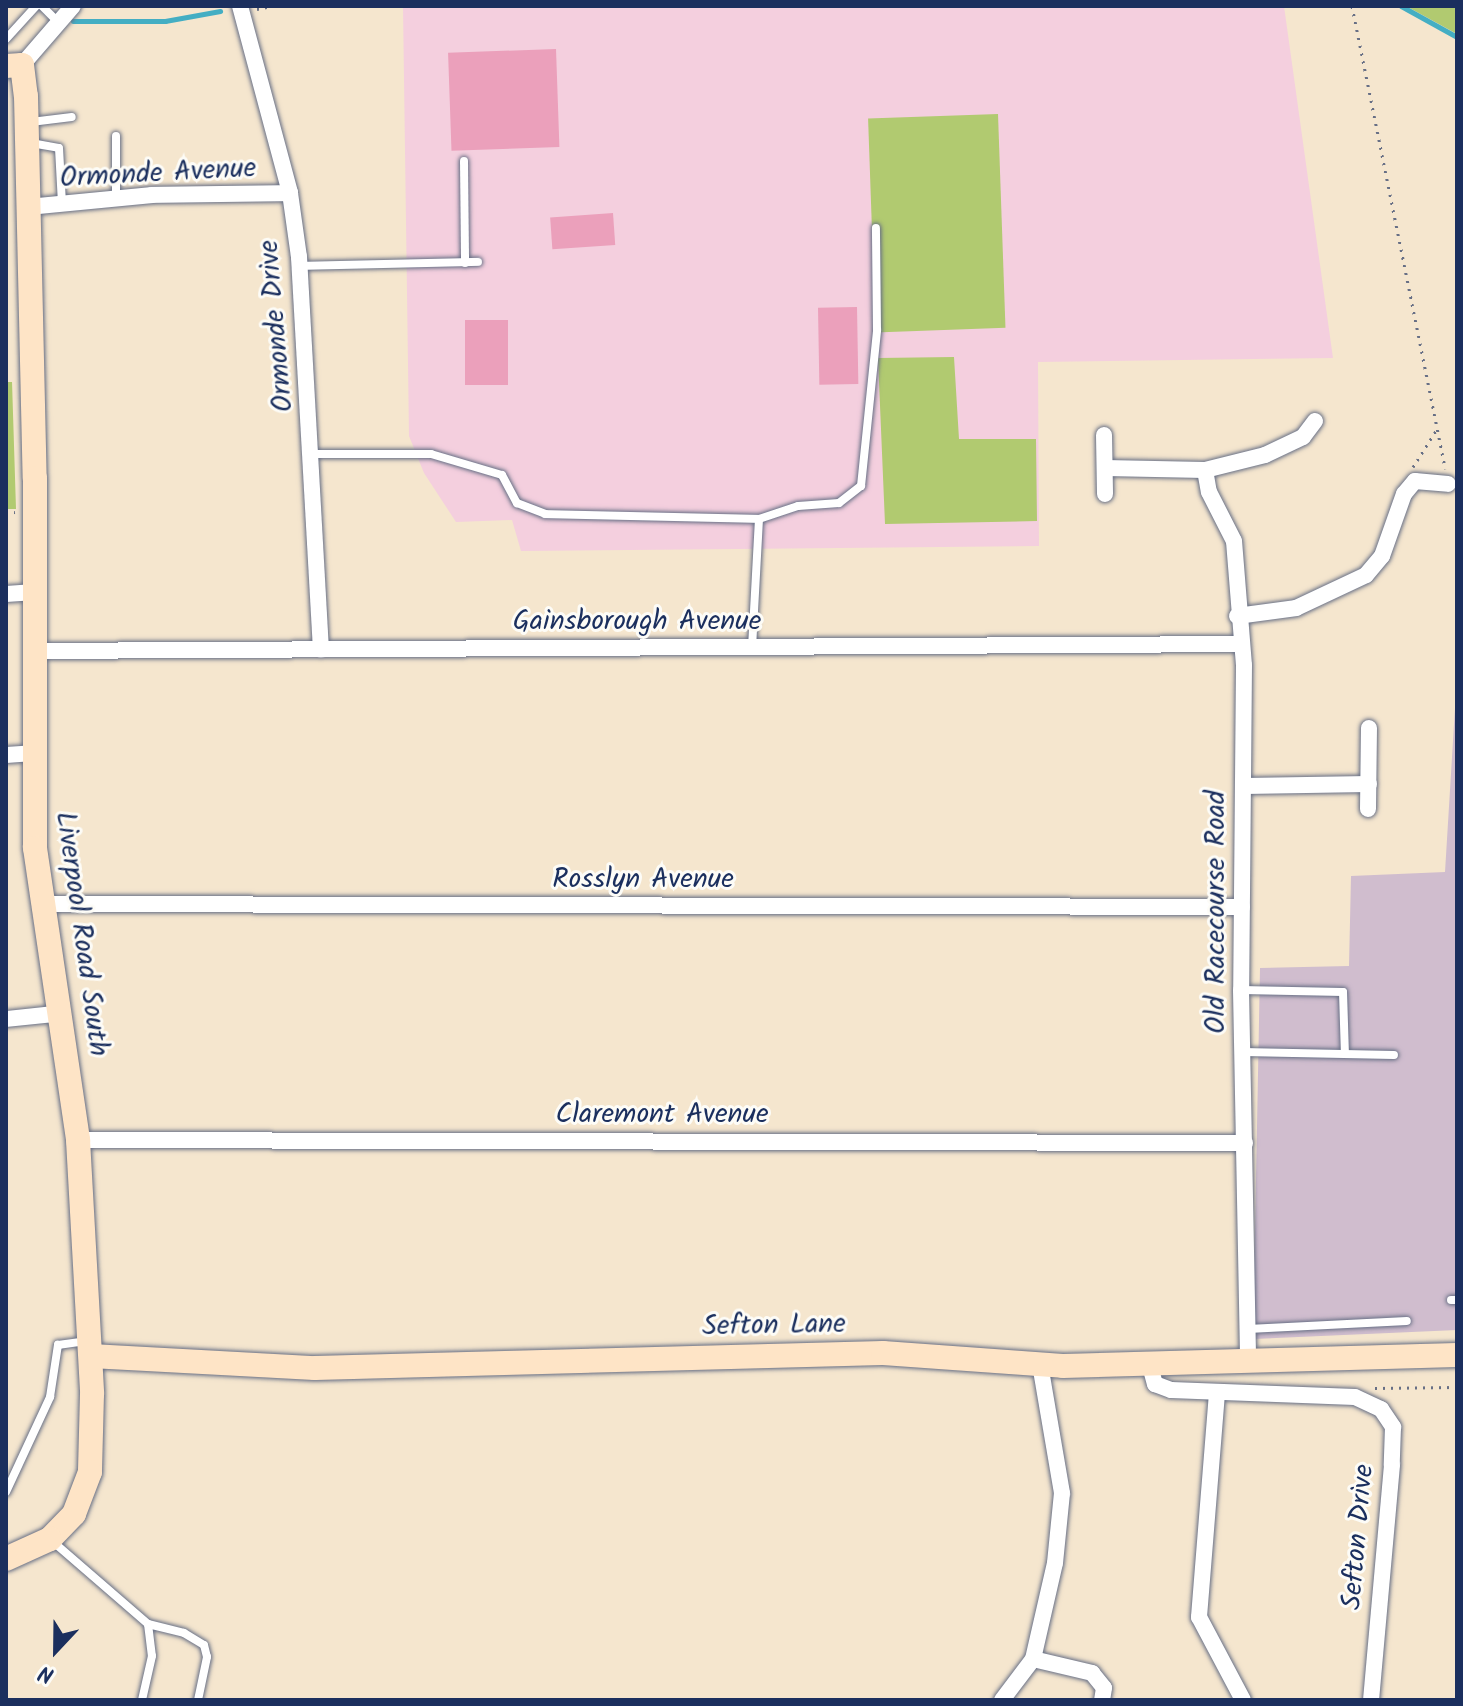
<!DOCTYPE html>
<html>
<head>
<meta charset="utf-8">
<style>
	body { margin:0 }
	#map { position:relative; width:1463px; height:1706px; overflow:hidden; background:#f5e6ce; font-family:Kalam,sans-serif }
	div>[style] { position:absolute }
	.built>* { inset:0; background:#f4cfde }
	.industrial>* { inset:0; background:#d0bdce }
	.green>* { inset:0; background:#b1ca70; transform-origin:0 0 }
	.stream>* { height:5px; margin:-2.5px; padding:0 2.5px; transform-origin:2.5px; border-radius:2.5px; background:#44aec3 }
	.building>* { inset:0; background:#eba0bb; transform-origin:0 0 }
	.path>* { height:3px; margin-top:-1.5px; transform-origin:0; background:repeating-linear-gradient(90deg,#676f85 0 2px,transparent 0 8px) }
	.roads { filter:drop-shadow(0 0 2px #676f85) drop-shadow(0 0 2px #676f85) }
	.lane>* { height:8px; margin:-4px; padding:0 4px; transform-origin:4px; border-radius:4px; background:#fff }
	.street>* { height:16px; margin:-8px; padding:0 8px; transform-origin:8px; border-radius:8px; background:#fff }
	.secondary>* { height:24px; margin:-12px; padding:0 12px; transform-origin:12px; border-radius:12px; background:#fee4c6 }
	span { translate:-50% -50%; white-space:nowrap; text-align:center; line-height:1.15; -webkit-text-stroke:6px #fdfcf7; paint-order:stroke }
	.street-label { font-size:28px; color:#1b2f5e }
	.frame { position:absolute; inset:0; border:8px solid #1b2f5e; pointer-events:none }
	.north { position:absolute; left:16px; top:1610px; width:80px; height:80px; -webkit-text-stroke:6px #fdfcf7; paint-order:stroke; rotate:202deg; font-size:22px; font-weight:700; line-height:32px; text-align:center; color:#1b2f5e }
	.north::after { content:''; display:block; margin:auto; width:28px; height:36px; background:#1b2f5e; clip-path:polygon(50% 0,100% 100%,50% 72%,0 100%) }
</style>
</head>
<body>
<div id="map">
	<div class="built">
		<div style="clip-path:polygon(1284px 6px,1333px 358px,1038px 362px,1039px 546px,521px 551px,512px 520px,456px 522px,424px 473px,409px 436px,403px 7px)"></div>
	</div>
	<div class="industrial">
		<div style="clip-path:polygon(1457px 675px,1457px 1330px,1253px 1339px,1260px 968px,1349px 966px,1351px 876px,1445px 872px)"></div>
	</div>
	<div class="green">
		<div style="clip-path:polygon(1406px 6px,1457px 6px,1457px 34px)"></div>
		<div style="left:998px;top:114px;width:214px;height:130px;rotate:88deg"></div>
		<div style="clip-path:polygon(954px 357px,959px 439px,1036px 439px,1037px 521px,885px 524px,878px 358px)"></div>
		<div style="clip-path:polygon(6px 382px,12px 382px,16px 509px,6px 509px)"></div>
	</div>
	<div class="stream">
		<div style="left:1401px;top:6px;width:64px;rotate:29deg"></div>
		<div style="left:73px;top:21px;width:92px"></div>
		<div style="left:165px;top:21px;width:56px;rotate:-10.3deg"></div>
	</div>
	<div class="building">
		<div style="left:556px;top:49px;width:98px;height:108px;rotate:88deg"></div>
		<div style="left:613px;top:213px;width:32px;height:63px;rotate:86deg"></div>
		<div style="left:857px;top:307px;width:77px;height:39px;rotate:89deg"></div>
		<div style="left:508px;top:320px;width:65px;height:43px;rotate:90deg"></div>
	</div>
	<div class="path">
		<div style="left:1352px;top:6px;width:472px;rotate:78.6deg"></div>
		<div style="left:257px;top:9px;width:15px;rotate:-11deg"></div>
		<div style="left:1413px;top:467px;width:45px;rotate:-57.7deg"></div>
		<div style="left:6px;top:513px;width:9px;rotate:-6deg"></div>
		<div style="left:1375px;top:1388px;width:82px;rotate:-0.7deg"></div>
	</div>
	<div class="roads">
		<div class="lane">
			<div style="left:42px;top:6px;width:20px;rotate:45deg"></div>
			<div style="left:6px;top:39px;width:45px;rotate:-47.7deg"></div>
			<div style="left:31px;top:122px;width:41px;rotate:-7deg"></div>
			<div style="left:116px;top:136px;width:62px;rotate:90deg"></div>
			<div style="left:31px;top:143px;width:28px;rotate:10deg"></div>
			<div style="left:59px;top:148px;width:56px;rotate:86.9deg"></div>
			<div style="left:464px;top:161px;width:102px;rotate:89.4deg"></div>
			<div style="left:300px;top:266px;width:178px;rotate:-1.3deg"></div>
			<div style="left:314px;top:454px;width:117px"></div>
			<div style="left:431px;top:454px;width:74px;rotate:16.5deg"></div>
			<div style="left:502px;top:475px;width:32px;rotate:62deg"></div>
			<div style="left:517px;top:503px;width:30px;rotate:21deg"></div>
			<div style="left:545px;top:514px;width:214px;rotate:1.3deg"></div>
			<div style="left:752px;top:648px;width:129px;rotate:-86.9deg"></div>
			<div style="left:759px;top:519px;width:41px;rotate:-18.4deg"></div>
			<div style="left:798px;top:506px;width:41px;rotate:-4.2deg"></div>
			<div style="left:839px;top:503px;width:28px;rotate:-38deg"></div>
			<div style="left:861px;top:486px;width:157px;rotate:-84.1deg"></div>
			<div style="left:877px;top:330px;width:102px;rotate:-90.6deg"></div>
			<div style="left:1241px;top:990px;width:102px;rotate:1.1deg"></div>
			<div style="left:1343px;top:992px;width:62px;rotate:88.2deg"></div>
			<div style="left:1243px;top:1052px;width:151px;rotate:1.1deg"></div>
			<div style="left:1451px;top:1300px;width:6px"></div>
			<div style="left:1248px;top:1329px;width:159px;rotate:-2.9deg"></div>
			<div style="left:6px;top:1492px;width:105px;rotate:-65.1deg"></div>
			<div style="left:50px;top:1397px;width:53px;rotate:-81.3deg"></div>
			<div style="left:58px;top:1345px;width:28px;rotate:-8deg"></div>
			<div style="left:51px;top:1540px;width:128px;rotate:40.9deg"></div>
			<div style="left:148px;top:1624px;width:32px;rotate:83deg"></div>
			<div style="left:152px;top:1656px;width:45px;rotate:102.8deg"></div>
			<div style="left:148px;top:1624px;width:37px;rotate:14deg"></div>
			<div style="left:184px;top:1633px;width:23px;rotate:31deg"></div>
			<div style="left:204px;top:1645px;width:12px;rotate:76deg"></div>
			<div style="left:207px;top:1657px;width:44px;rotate:101.8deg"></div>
		</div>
		<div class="street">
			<div style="left:240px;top:6px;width:194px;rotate:75deg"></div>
			<div style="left:290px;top:193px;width:65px;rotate:82deg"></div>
			<div style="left:299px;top:257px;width:393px;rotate:86.8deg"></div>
			<div style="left:22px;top:65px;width:78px;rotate:-49.2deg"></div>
			<div style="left:28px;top:207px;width:125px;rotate:-5.5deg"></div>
			<div style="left:152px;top:195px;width:138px;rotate:-0.8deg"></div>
			<div style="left:1104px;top:435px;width:59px;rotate:89deg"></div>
			<div style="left:1105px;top:468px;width:100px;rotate:1.1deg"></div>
			<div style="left:1205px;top:470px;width:62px;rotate:-14deg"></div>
			<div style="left:1265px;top:455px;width:42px;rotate:-25.3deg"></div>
			<div style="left:1303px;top:437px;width:20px;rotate:-53deg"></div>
			<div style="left:1205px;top:470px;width:22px;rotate:80deg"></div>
			<div style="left:1209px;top:492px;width:55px;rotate:63deg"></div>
			<div style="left:1234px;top:541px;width:124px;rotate:85.4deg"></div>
			<div style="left:1244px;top:665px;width:325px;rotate:90.5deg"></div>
			<div style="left:1241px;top:990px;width:370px;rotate:88.9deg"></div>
			<div style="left:6px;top:594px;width:29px;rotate:-4deg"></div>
			<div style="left:1237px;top:616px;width:60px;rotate:-7.7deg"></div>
			<div style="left:1296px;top:608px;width:77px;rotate:-25.2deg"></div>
			<div style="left:1366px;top:575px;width:25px;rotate:-50deg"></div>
			<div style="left:1382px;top:556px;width:66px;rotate:-70.5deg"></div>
			<div style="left:1404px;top:494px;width:17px;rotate:-50deg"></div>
			<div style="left:1415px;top:481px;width:33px;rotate:5deg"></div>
			<div style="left:34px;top:651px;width:1205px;rotate:-0.33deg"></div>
			<div style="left:6px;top:755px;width:27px;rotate:-4deg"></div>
			<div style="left:1244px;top:786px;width:125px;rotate:-0.9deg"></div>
			<div style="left:1368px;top:809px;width:81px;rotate:-89.3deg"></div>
			<div style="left:44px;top:904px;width:1198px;rotate:0.14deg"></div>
			<div style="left:6px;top:1019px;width:57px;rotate:-6deg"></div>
			<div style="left:78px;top:1140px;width:1167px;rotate:0.15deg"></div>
			<div style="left:1149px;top:1362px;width:23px;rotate:75deg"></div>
			<div style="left:1155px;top:1384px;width:17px;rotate:21deg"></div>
			<div style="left:1171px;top:1390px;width:184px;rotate:2.2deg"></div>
			<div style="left:1355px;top:1397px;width:29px;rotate:25deg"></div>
			<div style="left:1381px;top:1409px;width:22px;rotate:56deg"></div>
			<div style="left:1393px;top:1427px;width:38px;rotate:92deg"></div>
			<div style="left:1392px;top:1465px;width:236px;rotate:95.1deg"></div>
			<div style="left:1217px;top:1393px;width:225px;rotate:94.6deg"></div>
			<div style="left:1199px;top:1617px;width:94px;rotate:62.1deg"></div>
			<div style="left:1033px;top:1659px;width:61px;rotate:13.3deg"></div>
			<div style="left:1092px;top:1673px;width:19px;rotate:51deg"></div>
			<div style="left:1104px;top:1688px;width:12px;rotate:99deg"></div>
			<div style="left:1002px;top:1700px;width:51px;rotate:-52.9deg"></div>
			<div style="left:1033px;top:1659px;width:98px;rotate:-77.1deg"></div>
			<div style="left:1055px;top:1563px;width:70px;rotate:-84.3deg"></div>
			<div style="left:1062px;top:1493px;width:131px;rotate:-99.7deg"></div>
		</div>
		<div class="secondary">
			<div style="left:6px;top:66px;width:16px;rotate:-4deg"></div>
			<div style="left:22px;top:65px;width:31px;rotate:83deg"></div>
			<div style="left:26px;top:96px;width:382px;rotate:88.7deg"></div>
			<div style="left:35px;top:478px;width:370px;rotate:90deg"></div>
			<div style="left:35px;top:848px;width:295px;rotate:81.6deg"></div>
			<div style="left:78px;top:1140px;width:254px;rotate:86.8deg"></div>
			<div style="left:92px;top:1394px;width:78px;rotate:91.5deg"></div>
			<div style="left:90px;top:1472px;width:45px;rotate:110.9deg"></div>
			<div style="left:74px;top:1514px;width:35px;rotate:134deg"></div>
			<div style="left:50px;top:1539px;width:48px;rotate:155.6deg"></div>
			<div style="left:91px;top:1356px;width:224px;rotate:3.1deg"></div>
			<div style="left:315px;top:1368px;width:568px;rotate:-1.51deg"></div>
			<div style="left:883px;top:1353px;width:180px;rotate:4.1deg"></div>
			<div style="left:1063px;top:1366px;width:394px;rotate:-1.6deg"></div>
		</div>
	</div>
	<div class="street-label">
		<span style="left:158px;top:174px;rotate:-3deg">Ormonde Avenue</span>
		<span style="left:277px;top:326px;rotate:-95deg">Ormonde Drive</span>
		<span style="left:637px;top:622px">Gainsborough Avenue</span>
		<span style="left:643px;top:880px">Rosslyn Avenue</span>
		<span style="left:1217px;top:912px;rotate:-90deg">Old Racecourse Road</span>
		<span style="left:81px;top:934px;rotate:82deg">Liverpool Road South</span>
		<span style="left:662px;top:1115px">Claremont Avenue</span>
		<span style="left:774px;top:1326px;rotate:-1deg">Sefton Lane</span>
		<span style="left:1359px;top:1537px;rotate:-85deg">Sefton Drive</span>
	</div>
	<div class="frame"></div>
	<div class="north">N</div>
</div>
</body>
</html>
